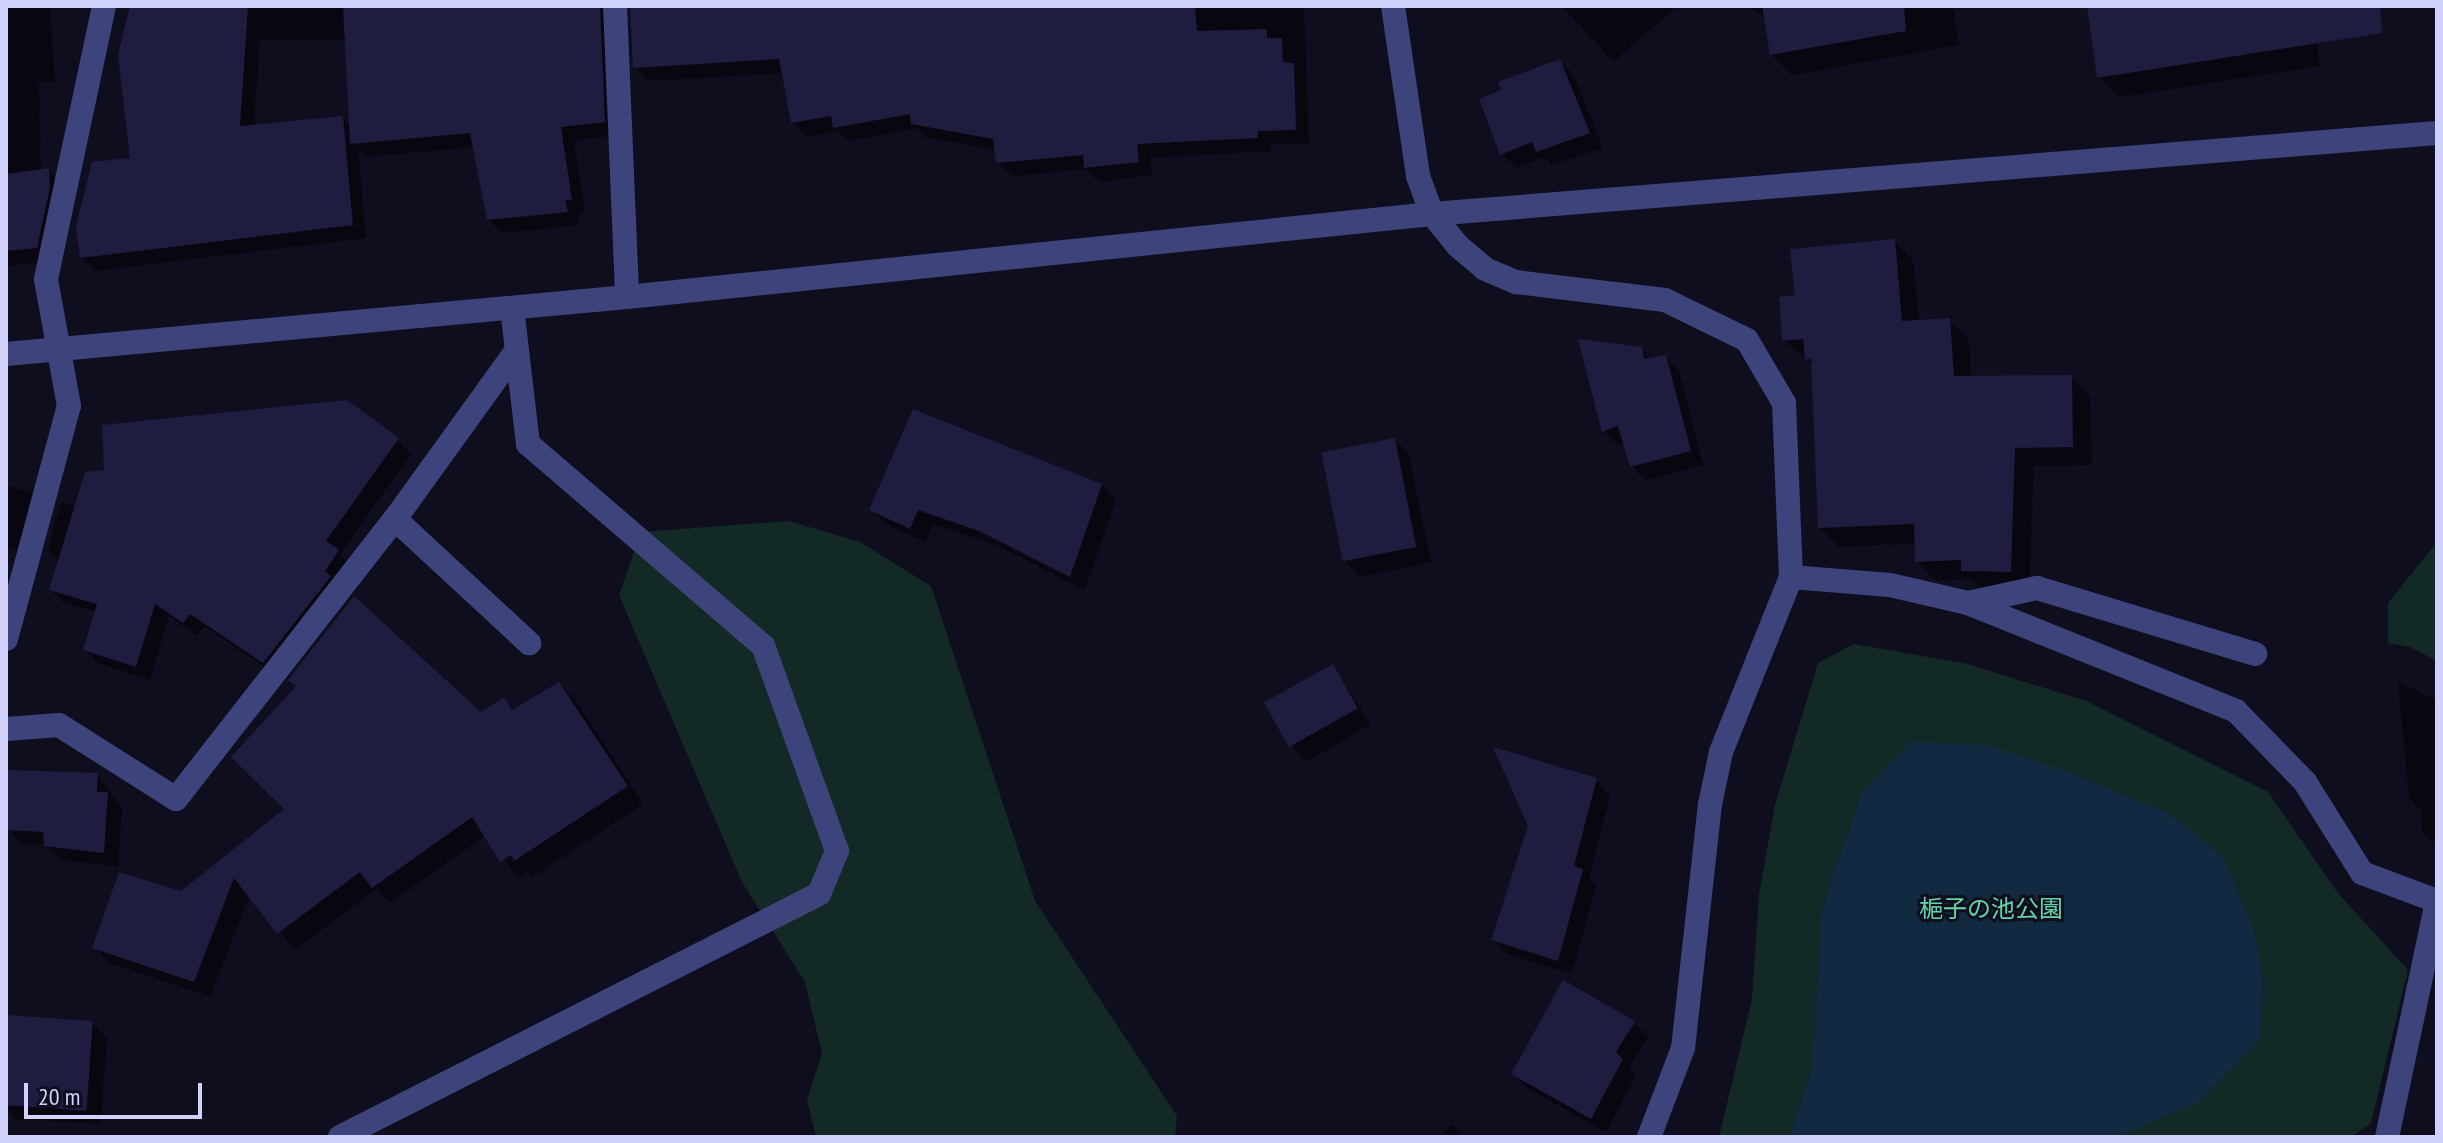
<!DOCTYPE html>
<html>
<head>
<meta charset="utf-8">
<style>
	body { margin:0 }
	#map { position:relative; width:2443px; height:1143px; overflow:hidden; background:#0f0e1f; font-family:"PT Sans Narrow","Noto Sans JP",sans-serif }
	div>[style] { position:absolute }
	.green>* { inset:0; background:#122925 }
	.water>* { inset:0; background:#112a41 }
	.shadow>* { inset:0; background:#0007 }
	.building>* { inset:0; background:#1e1c3f; transform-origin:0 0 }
	.minor>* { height:24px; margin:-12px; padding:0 12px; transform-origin:12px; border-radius:12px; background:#3d447b }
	span { translate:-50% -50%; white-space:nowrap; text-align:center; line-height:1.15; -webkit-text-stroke:6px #0f0e1f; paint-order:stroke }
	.park-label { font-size:24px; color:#63d5a8 }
	.frame { position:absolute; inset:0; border:8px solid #d0d2fb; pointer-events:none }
	.scale { position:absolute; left:24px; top:1083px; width:178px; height:36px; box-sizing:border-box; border:4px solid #d0d2fb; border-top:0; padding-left:10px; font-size:24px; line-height:28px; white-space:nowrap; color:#d0d2fb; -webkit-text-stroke:6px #0f0e1f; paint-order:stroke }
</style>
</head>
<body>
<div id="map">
	<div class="green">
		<div style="clip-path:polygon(789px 521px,860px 542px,931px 586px,1035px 901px,1177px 1116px,1175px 1137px,816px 1137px,807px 1100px,822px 1053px,805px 982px,742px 882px,619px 595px,641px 532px)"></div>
		<div style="clip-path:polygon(2437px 542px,2437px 661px,2410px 647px,2388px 643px,2388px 603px)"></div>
		<div style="clip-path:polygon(1854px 644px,1968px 664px,2086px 701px,2268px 792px,2337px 892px,2408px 970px,2371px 1123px,2351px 1137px,1719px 1137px,1752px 999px,1759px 894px,1775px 805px,1818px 663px)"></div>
	</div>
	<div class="water">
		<div style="clip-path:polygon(1911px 742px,1987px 745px,2068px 772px,2170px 814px,2223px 857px,2255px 932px,2263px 980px,2261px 1038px,2199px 1102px,2116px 1137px,1790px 1137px,1812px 1067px,1822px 910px,1833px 873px,1861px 795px)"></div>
	</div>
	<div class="shadow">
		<div style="clip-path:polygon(6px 6px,50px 6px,55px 82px,39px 82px,41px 171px,48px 170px,63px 185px,51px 262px,6px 266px)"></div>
		<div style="clip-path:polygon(evenodd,132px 6px,627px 6px,618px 135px,574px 141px,585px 213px,578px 213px,580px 225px,503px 233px,489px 219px,474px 147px,366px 157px,358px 149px,366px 238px,96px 271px,82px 257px,132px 159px,132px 6px,260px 40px,347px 40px,351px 127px,343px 118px,254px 126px,260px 40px)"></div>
		<div style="clip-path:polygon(632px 6px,1304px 6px,1309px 143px,1271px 144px,1271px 151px,1150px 158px,1152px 175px,1100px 182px,1087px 169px,1012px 176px,998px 162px,996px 150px,927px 138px,918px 128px,849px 141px,838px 131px,807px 136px,793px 122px,784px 73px,649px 81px,635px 67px)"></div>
		<div style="clip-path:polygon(1562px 6px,1678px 6px,1613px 62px)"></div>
		<div style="clip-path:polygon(1748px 6px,1953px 6px,1959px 45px,1793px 75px,1772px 54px,1766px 18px)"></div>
		<div style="clip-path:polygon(2089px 6px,2312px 6px,2320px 66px,2120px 97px,2099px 77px)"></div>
		<div style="clip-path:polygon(1560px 62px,1574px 76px,1603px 148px,1552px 165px,1544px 157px,1517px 168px,1502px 154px)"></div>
		<div style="clip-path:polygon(1894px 241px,1913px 260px,1919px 322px,1949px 321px,1969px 340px,1971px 378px,2071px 377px,2090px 396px,2092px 465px,2034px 466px,2029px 591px,1983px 590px,1972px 579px,1936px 581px,1917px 561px,1916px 543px,1839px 547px,1820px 528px,1814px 366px,1784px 340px,1797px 297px)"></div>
		<div style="clip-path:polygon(1641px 349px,1651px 360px,1665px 357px,1679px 371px,1703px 465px,1646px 480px,1632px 466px,1625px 442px,1618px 445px,1604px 431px)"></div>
		<div style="clip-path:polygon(397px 440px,411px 454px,340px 554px,352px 566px,278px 676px,204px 626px,198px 636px,169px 616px,150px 680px,99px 664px,85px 650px,97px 612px,65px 603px,51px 589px,60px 562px,48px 550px,61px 502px,89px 511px)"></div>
		<div style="clip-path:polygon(1394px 440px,1409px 455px,1431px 562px,1360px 577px,1345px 562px)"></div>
		<div style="clip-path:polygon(6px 485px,30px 492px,44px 507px,31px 555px,6px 547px)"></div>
		<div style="clip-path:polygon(1101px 485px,1116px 500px,1085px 590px,996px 545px,933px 524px,925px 542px,886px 524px,871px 510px)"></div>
		<div style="clip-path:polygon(1332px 666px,1371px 724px,1307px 762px,1293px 748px)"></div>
		<div style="clip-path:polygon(2398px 682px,2437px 700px,2437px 845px,2422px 831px,2421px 810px,2409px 798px)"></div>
		<div style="clip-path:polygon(559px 684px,576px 701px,643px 804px,532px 877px,527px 872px,518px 878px,486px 835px,390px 903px,376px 889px,295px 950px,250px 895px,210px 997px,111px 964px,94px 947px,504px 700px,515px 711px)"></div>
		<div style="clip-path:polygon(97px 775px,122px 809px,118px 867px,61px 860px,45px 845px,23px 844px,8px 829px)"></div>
		<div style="clip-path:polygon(1596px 780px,1610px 795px,1589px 878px,1596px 886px,1572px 974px,1507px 954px,1493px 940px)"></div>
		<div style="clip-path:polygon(6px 1017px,92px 1023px,107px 1038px,101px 1124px,16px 1119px,6px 1109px)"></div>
		<div style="clip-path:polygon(1633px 1023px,1609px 1059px,1635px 1024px,1648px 1037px,1629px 1068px,1636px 1075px,1606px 1132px,1528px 1089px,1514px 1074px)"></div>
		<div style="clip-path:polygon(1452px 1124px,1467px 1137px,1440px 1137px)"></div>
	</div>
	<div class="building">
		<div style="clip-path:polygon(130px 6px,248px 6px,240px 126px,343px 116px,353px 225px,80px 258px,76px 226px,92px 162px,130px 158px,118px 55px)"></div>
		<div style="clip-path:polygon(343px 6px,600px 6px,605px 122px,561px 127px,572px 200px,565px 200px,568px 212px,487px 220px,470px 133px,350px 144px)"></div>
		<div style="clip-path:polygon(630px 6px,1195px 6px,1197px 31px,1267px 29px,1267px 38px,1282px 38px,1283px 62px,1294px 63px,1296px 130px,1258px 131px,1258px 138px,1137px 144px,1139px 162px,1084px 168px,1083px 155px,996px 163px,993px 139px,911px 124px,910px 114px,833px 128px,831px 116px,791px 123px,779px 59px,633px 68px)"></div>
		<div style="clip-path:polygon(1762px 6px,1904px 6px,1906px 31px,1770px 55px)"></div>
		<div style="clip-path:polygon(2087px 6px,2380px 6px,2382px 33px,2097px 78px)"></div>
		<div style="clip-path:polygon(1560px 59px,1590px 133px,1536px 152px,1532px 142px,1500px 155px,1479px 99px,1501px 90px,1498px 82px)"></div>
		<div style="clip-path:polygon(49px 168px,50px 187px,37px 248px,6px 251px,6px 174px)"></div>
		<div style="clip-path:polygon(1895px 239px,1902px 321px,1950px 318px,1954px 376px,2072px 375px,2073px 447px,2015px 448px,2011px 572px,1961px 571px,1961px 560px,1915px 562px,1914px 524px,1818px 528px,1811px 359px,1805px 360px,1803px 339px,1782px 341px,1779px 297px,1795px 295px,1790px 249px)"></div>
		<div style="clip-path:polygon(1578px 339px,1642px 347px,1644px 359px,1666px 355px,1691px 451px,1630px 467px,1618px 426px,1602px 432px)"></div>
		<div style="clip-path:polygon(347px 400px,399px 438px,326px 541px,339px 550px,325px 571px,331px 576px,263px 663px,190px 614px,183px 623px,155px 604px,136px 667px,83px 650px,97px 604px,49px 590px,85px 472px,104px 470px,102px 425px)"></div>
		<div style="clip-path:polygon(913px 409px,1102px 484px,1070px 577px,979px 531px,918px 510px,910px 529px,869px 510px)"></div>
		<div style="left:1395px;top:438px;width:111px;height:75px;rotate:79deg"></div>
		<div style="clip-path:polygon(354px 596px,481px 712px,504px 697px,512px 710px,559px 682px,628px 786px,514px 861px,511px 855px,500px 862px,472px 817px,372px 888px,360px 872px,277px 934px,234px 878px,194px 982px,92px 948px,119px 872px,181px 891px,284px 809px,231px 757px,296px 686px,288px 680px)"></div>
		<div style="left:1333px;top:664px;width:51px;height:79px;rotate:61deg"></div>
		<div style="clip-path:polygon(1493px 747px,1597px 778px,1574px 866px,1583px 869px,1558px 961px,1491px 940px,1528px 826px)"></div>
		<div style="clip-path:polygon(7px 770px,98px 773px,97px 792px,108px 792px,104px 853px,44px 846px,43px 832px,6px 830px)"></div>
		<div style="clip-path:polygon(1563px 980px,1635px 1021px,1616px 1052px,1623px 1059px,1591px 1119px,1511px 1074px)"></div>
		<div style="left:6px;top:1015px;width:87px;height:90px;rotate:4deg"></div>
	</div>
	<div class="minor">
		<div style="left:615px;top:6px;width:291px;rotate:87.6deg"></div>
		<div style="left:1393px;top:6px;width:172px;rotate:81.6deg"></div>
		<div style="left:1418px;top:176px;width:40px;rotate:69.8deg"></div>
		<div style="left:1432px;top:214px;width:41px;rotate:50.9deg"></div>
		<div style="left:1458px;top:246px;width:35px;rotate:40deg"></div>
		<div style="left:1485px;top:269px;width:34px;rotate:23deg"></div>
		<div style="left:1516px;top:282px;width:150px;rotate:6.9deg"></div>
		<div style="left:1665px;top:300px;width:91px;rotate:26deg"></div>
		<div style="left:1747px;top:340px;width:73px;rotate:59.6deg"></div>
		<div style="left:1784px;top:403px;width:174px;rotate:87.7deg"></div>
		<div style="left:1791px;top:577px;width:188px;rotate:111.8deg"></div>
		<div style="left:1721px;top:752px;width:53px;rotate:101.9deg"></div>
		<div style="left:1710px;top:804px;width:245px;rotate:96.3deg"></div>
		<div style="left:1683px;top:1048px;width:95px;rotate:110.9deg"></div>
		<div style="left:6px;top:354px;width:624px;rotate:-5.24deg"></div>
		<div style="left:627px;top:297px;width:809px;rotate:-5.89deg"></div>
		<div style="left:1432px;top:214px;width:1008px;rotate:-4.61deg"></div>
		<div style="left:395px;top:519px;width:183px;rotate:42.8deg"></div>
		<div style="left:1791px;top:577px;width:99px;rotate:4.6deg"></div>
		<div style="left:1890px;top:585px;width:80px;rotate:13deg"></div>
		<div style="left:1968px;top:603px;width:289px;rotate:21.9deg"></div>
		<div style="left:2236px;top:711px;width:99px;rotate:45.8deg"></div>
		<div style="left:2305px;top:782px;width:107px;rotate:57.9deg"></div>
		<div style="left:2362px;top:873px;width:80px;rotate:20.5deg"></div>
		<div style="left:1968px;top:603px;width:71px;rotate:-12.3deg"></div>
		<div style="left:2037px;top:588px;width:228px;rotate:16.8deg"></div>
		<div style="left:6px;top:639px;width:241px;rotate:-74.9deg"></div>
		<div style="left:69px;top:406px;width:129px;rotate:-100.3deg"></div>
		<div style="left:46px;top:279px;width:279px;rotate:-78deg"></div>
		<div style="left:6px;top:729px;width:53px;rotate:-4.3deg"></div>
		<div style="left:59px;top:725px;width:138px;rotate:32.3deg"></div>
		<div style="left:176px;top:799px;width:355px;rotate:-52deg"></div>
		<div style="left:395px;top:519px;width:208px;rotate:-54.2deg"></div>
		<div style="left:340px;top:1137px;width:537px;rotate:-26.9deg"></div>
		<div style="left:819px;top:894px;width:47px;rotate:-67.3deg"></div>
		<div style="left:837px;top:851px;width:218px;rotate:-109.8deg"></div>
		<div style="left:763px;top:646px;width:310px;rotate:-139.3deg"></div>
		<div style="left:528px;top:444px;width:137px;rotate:-96.7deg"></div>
		<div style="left:2387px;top:1137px;width:241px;rotate:-78deg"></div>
	</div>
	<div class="park-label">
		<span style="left:1991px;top:909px">梔子の池公園</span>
	</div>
	<div class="frame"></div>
	<div class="scale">20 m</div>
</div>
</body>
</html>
